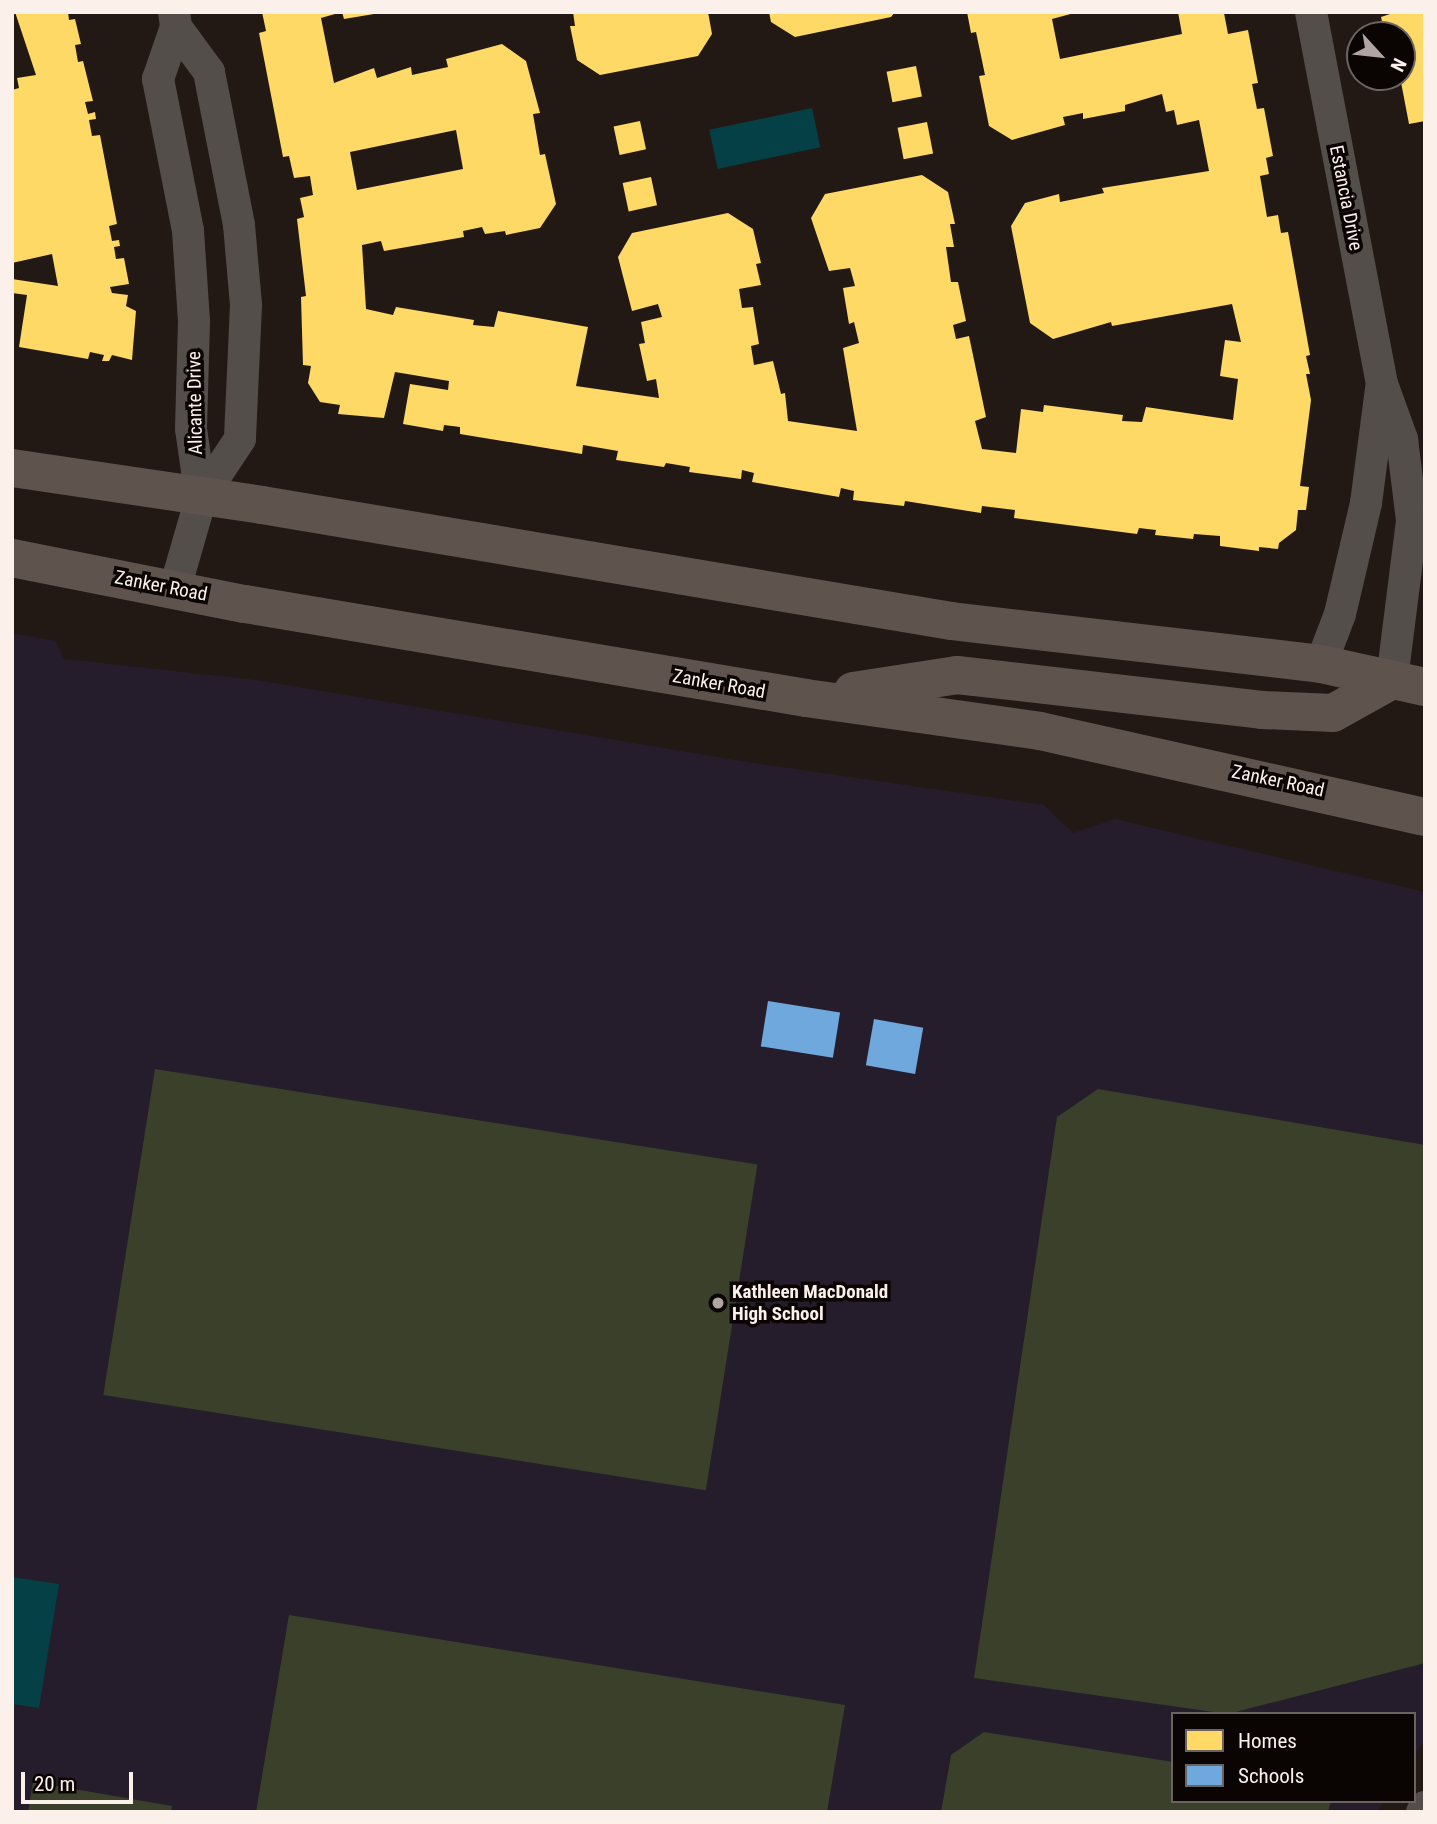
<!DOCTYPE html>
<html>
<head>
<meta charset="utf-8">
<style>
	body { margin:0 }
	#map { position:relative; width:1437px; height:1824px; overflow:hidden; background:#221915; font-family:"Roboto Condensed",sans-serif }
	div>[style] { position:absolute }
	.education>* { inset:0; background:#251d2b }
	.green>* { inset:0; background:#3b402b; transform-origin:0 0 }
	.water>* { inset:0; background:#054046; transform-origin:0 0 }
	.homes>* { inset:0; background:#ffd966; transform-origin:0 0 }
	.schools>* { inset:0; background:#6fa8dc; transform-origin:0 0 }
	.street>* { height:32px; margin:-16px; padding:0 16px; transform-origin:16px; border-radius:16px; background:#544e4b }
	.primary>* { height:38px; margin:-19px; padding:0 19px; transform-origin:19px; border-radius:19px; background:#5f544d }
	.dots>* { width:19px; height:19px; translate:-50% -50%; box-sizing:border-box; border:4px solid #0a0503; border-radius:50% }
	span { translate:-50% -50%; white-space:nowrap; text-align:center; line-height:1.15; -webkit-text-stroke:7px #0a0503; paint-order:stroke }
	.street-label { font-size:19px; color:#fcf0eb }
	.poi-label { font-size:19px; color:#fcf0eb; font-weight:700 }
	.left { translate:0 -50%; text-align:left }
	.frame { position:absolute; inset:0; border:14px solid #fcf0eb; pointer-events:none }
	.legend { position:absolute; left:1171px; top:1712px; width:245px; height:91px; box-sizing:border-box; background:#0a0503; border:2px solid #6b6360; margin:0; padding:9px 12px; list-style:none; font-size:21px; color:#fcf0eb }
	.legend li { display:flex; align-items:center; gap:14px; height:35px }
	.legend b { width:35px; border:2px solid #6b6360 }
	.north { position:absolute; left:1346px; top:21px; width:70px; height:70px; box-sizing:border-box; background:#0a0503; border:2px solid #6b6360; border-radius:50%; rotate:117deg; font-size:19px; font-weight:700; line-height:28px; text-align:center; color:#fcf0eb }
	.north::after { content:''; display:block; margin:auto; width:24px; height:32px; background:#b0a5a0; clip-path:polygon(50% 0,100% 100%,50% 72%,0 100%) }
	.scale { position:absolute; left:21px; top:1772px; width:112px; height:32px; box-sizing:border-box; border:4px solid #fcf0eb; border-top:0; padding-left:9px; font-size:21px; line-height:24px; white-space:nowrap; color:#fcf0eb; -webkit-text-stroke:5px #0a0503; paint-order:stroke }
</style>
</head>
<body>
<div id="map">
	<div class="education">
		<div style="clip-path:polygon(12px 633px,55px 641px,64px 659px,256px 680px,753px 763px,1044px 805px,1073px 833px,1115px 819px,1425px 892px,1425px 1740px,1414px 1756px,1414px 1714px,1173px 1714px,1173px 1801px,1384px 1801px,1377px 1812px,12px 1812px)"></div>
	</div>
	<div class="green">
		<div style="left:155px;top:1069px;width:610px;height:330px;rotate:9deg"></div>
		<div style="clip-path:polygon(1098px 1089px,1425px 1145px,1425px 1663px,1228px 1714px,974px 1678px,1057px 1117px)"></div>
		<div style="clip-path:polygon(289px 1615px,845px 1705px,827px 1812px,256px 1812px)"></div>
		<div style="clip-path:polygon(984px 1732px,1173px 1762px,1173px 1801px,1331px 1801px,1328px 1812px,941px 1812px,951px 1755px)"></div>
		<div style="clip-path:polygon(33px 1782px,172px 1806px,171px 1812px,28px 1812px)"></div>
	</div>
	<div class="water">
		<div style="left:812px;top:108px;width:40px;height:105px;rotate:78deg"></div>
		<div style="clip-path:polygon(12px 1577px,59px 1584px,39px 1708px,12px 1704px)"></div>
	</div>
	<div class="homes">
		<div style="clip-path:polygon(15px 12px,68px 12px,69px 20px,75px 19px,81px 44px,75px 45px,78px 62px,83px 61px,93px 101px,85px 102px,88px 114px,95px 112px,96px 119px,89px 120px,92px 136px,100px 135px,117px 224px,109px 226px,112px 241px,119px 240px,120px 246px,114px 247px,116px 259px,124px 258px,129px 284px,110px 287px,112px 293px,128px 295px,126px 306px,136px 311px,132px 360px,112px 355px,109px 361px,102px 361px,104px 355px,90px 352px,88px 359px,19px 347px,27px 295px,12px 293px,12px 279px,58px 286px,52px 254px,12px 263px,12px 90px,19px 88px,17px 78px,36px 75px)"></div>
		<div style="clip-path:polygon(evenodd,262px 12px,342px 12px,321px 18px,334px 83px,374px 68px,377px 78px,411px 67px,412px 75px,448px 67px,446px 59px,502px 44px,526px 61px,540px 113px,533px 114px,540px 155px,545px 154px,556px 204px,540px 228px,506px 235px,505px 231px,485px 234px,482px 227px,463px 231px,464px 237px,384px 251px,381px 241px,362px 245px,366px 309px,393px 315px,396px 307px,474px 320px,473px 325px,494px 327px,498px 311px,588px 327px,576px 386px,659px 398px,656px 379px,647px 381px,639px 344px,645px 343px,641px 322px,662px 317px,658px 304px,632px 311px,618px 257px,632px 233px,728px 213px,753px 229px,761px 263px,756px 264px,761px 285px,739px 289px,742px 308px,753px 307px,759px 344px,751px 346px,754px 365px,773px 361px,781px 394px,785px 393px,788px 421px,857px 431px,843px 348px,859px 343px,854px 322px,849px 324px,843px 288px,855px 286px,850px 268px,829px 271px,811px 218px,825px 194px,922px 175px,948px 192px,955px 224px,950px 224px,954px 247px,946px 247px,951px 282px,958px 282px,966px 321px,953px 325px,956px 339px,969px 336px,986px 417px,975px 421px,982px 449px,1016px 453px,1021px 409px,1043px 412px,1044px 405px,1123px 415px,1122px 421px,1142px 422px,1146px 407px,1233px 420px,1238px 379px,1220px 376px,1225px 340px,1241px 342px,1232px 304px,1112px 326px,1111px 322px,1053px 339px,1030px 323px,1011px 226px,1025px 203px,1059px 194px,1060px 202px,1104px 193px,1102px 188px,1209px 171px,1199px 120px,1177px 125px,1174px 110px,1166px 112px,1162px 94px,1125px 105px,1125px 111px,1083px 119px,1083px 113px,1063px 117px,1065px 125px,1012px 140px,989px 126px,979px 76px,985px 75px,976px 32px,971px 33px,967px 12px,1078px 12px,1052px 19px,1060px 59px,1182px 34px,1178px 12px,1224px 13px,1228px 34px,1248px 30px,1258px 83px,1252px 84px,1257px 109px,1264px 108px,1273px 156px,1266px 158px,1269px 174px,1260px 176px,1267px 217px,1278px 215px,1281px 233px,1288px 232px,1310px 355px,1306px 356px,1310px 374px,1306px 374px,1311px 400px,1300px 486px,1309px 487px,1306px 510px,1298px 510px,1296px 530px,1279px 543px,1278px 549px,1259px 547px,1259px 551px,1220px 546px,1220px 536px,1194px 534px,1193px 539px,1155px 535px,1156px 530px,1139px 528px,1137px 534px,1014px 518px,1015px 510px,982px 506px,981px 513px,905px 501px,904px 506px,853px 500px,854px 491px,841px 488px,839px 497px,752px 482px,754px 473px,742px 470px,741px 479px,689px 472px,690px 467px,666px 463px,664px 467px,616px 460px,618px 451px,583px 445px,582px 454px,460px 434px,460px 427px,444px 425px,443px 431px,403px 424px,410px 384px,448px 390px,449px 381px,395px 372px,384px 418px,338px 414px,340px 405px,320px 402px,308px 383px,311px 366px,303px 365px,301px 297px,306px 296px,297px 219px,304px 217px,300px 198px,313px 195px,310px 176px,294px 178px,289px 156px,283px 157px,259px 33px,266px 31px,262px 12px,456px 130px,463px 169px,357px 190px,350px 152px,456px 130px)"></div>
		<div style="clip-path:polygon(342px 12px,374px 12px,374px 14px,344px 19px)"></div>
		<div style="clip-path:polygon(573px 12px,708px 12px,712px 34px,698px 56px,600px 75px,577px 60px,570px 26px,575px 26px)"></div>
		<div style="clip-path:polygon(769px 12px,895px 12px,891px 17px,795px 37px,771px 22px)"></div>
		<div style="clip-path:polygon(1396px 12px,1425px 12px,1425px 121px,1409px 124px,1400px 77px,1402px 35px,1385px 35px,1381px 17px)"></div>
		<div style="left:916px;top:66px;width:31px;height:30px;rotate:79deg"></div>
		<div style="left:640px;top:121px;width:29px;height:27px;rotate:78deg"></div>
		<div style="left:927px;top:122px;width:32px;height:30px;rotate:79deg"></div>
		<div style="left:651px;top:177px;width:29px;height:29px;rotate:78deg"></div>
	</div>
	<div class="schools">
		<div style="left:768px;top:1001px;width:73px;height:46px;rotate:9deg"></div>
		<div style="left:874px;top:1019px;width:50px;height:47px;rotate:10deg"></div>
	</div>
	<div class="street">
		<div style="left:174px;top:12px;width:15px;rotate:82deg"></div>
		<div style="left:176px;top:27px;width:56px;rotate:53.7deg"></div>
		<div style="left:209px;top:72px;width:156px;rotate:78.9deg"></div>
		<div style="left:239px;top:225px;width:80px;rotate:85deg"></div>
		<div style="left:246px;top:305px;width:134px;rotate:92.6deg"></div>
		<div style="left:240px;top:439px;width:71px;rotate:123.5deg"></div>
		<div style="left:201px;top:498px;width:94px;rotate:106.1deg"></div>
		<div style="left:1311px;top:12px;width:379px;rotate:79.2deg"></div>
		<div style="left:1382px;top:384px;width:59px;rotate:70deg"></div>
		<div style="left:1402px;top:439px;width:83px;rotate:83deg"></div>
		<div style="left:1412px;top:521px;width:160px;rotate:97.2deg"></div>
		<div style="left:176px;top:27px;width:55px;rotate:109.1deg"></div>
		<div style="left:158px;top:79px;width:155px;rotate:78.8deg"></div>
		<div style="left:188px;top:231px;width:90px;rotate:86.2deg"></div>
		<div style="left:194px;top:321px;width:108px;rotate:91.6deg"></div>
		<div style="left:191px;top:429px;width:70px;rotate:81.8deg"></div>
		<div style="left:1321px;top:664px;width:53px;rotate:-69.2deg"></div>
		<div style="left:1340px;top:614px;width:114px;rotate:-76.8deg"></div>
		<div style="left:1366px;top:503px;width:115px;rotate:-82.5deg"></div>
		<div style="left:1422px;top:1812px;width:6px;rotate:-59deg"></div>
	</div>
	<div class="primary">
		<div style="left:12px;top:468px;width:253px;rotate:8.4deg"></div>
		<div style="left:262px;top:505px;width:699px;rotate:9.56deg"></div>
		<div style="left:951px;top:621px;width:372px;rotate:6.6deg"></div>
		<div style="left:1321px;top:664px;width:107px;rotate:12.5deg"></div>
		<div style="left:12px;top:558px;width:237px;rotate:11.2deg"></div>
		<div style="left:245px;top:604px;width:569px;rotate:9.51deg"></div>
		<div style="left:806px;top:698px;width:236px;rotate:8deg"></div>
		<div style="left:1040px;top:731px;width:394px;rotate:12.6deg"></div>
		<div style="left:853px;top:691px;width:105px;rotate:-8.7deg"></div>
		<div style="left:957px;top:675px;width:307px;rotate:6.5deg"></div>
		<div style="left:1262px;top:710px;width:71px;rotate:2.4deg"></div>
		<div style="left:1333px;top:713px;width:68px;rotate:-29.2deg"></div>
	</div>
	<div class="dots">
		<div style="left:718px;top:1303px;background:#b0a5a0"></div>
	</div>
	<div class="street-label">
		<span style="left:1346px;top:198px;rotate:79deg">Estancia Drive</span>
		<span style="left:195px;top:403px;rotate:-91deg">Alicante Drive</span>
		<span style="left:161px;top:586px;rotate:11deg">Zanker Road</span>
		<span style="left:719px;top:684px;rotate:10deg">Zanker Road</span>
		<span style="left:1278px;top:781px;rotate:12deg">Zanker Road</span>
	</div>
	<div class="poi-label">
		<span class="left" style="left:732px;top:1303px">Kathleen MacDonald<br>High School</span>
	</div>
	<div class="frame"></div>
	<ul class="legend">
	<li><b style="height:19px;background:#ffd966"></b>Homes</li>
	<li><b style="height:19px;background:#6fa8dc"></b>Schools</li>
	</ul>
	<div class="north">N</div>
	<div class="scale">20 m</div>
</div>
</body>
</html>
